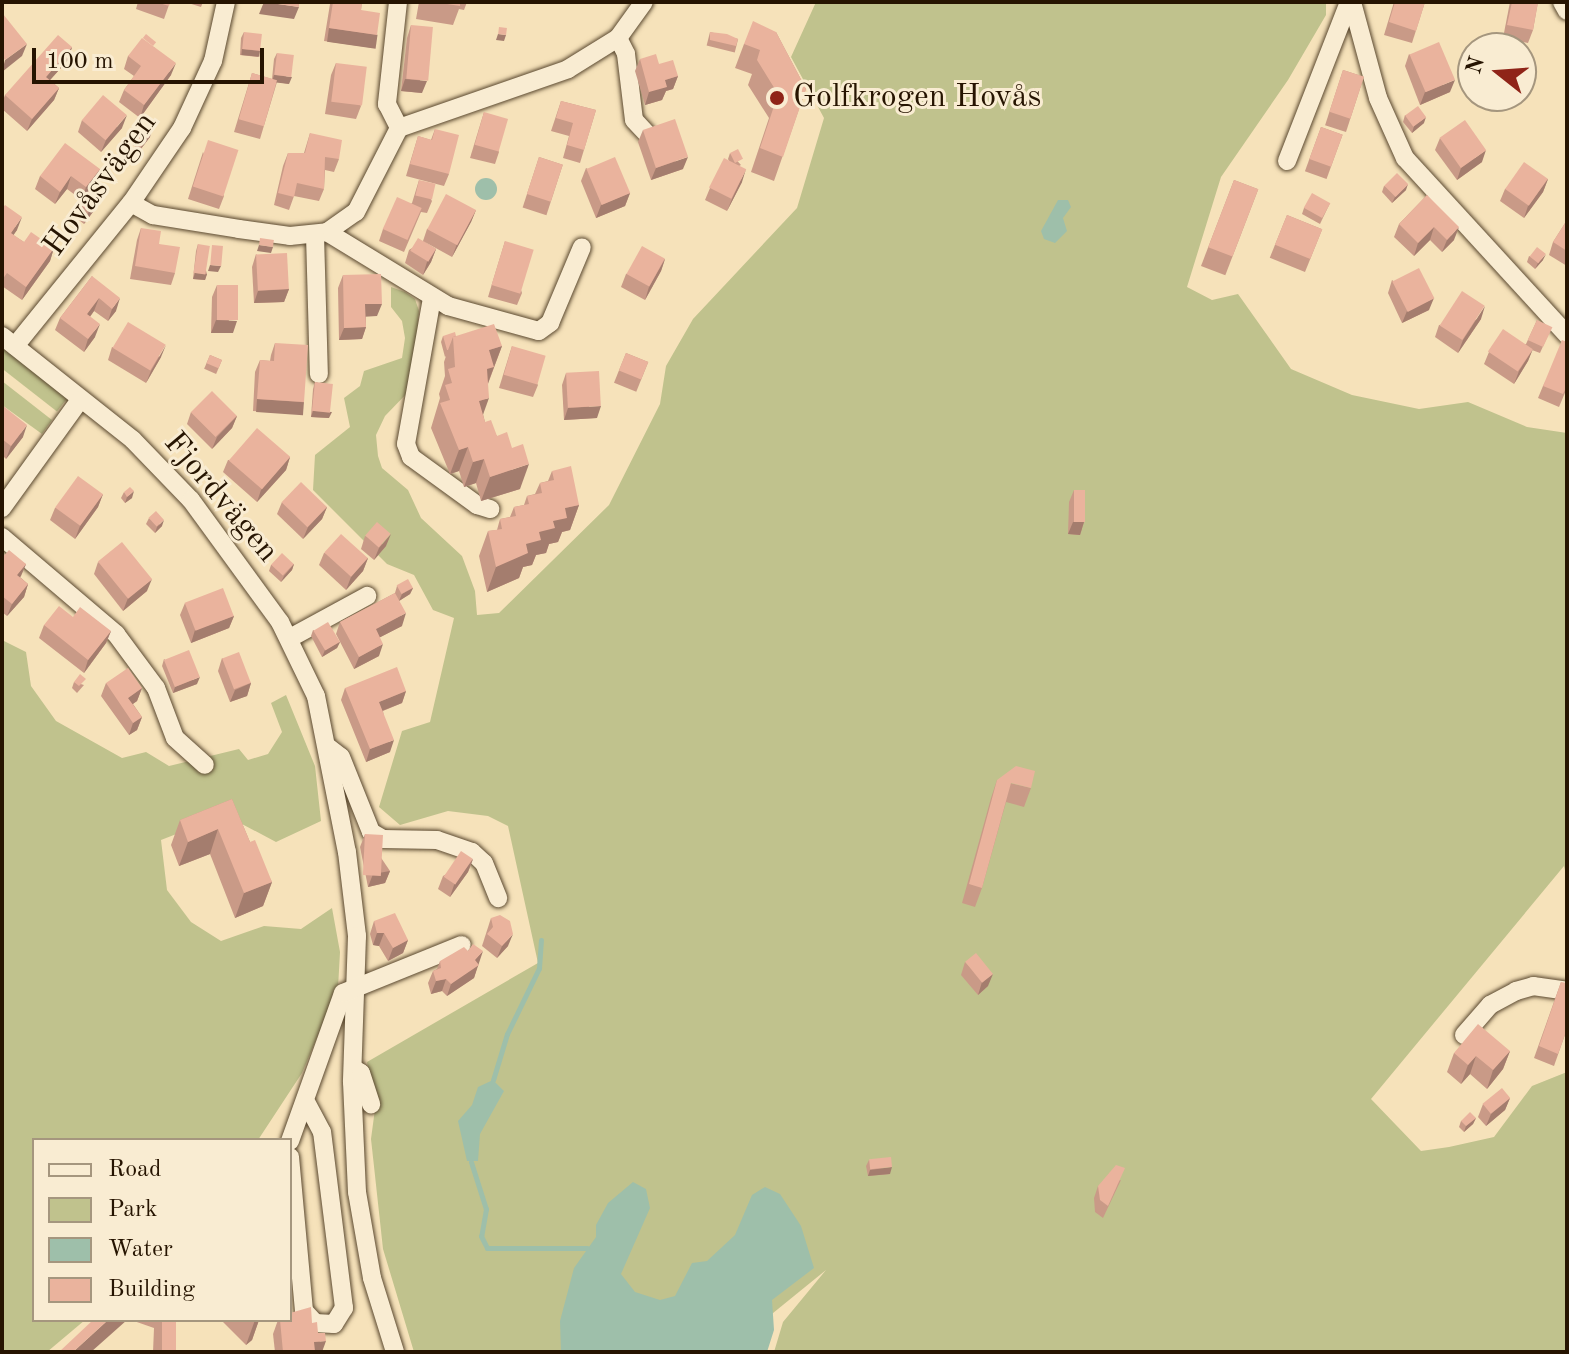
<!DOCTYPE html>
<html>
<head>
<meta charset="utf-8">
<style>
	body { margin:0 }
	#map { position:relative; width:1569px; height:1354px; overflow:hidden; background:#f6e2ba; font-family:"Old Standard TT",serif }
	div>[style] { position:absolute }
	.green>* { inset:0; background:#c0c28d; transform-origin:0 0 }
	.water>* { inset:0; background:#9ebfaa }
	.round { border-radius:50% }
	.stream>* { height:5px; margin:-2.5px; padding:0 2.5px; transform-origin:2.5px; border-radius:2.5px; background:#9ebfaa }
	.roads { filter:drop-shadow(0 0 2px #5a482f) drop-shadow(0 0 2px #5a482f) }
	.minor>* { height:18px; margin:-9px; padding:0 9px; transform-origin:9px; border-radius:9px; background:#f9ecd2 }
	.wall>* { inset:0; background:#c99a87; transform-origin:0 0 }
	.shaded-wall>* { inset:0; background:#a47d6e; transform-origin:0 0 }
	.building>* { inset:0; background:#eab39d; transform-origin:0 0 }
	.dots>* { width:22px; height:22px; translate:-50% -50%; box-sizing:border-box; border:4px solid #f9ecd2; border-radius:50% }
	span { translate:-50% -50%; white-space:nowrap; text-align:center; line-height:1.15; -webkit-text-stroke:6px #f9ecd2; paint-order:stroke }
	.poi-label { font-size:32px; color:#261401 }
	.left { translate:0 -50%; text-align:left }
	.street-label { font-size:32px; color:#261401 }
	.frame { position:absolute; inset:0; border:4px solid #261401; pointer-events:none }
	.legend { position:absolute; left:32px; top:1138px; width:260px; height:184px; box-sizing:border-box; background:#f9ecd2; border:2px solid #a5967e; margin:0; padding:10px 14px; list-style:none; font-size:24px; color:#261401 }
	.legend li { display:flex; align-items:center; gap:16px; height:40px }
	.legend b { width:40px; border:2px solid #a5967e }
	.north { position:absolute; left:1457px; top:32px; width:80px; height:80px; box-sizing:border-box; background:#f9ecd2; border:2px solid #a5967e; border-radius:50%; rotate:287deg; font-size:22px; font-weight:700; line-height:32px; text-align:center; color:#261401 }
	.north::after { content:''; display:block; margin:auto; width:28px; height:36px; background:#8f2418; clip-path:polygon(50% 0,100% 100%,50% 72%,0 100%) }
	.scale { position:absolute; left:32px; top:48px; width:232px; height:36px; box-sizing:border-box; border:4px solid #261401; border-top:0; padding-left:10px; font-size:24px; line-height:28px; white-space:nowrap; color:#261401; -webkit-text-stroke:6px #f9ecd2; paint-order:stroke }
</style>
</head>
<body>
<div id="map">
	<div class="green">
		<div style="clip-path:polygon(816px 2px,1326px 2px,1326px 15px,1288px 80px,1221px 177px,1187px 287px,1212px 300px,1238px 294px,1291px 369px,1352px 395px,1419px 409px,1468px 402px,1527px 427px,1567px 433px,1567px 879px,1564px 866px,1371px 1099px,1421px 1151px,1449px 1147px,1494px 1137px,1532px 1086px,1567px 1072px,1567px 1352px,774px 1352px,783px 1322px,826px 1270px,725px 1352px,414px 1352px,383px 1249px,371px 1139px,375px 1109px,367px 1062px,538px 963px,508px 826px,488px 816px,448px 811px,400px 825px,379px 807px,402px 731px,430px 722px,454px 618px,433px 610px,414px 575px,387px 564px,313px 490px,315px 455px,350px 427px,344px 398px,360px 386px,364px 371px,402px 358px,405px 338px,402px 321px,391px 307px,391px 287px,405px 292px,415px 299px,419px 311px,413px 387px,385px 416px,376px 435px,378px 456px,382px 468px,408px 490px,421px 518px,462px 556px,475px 591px,477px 615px,499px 613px,609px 505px,660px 404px,666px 366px,693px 319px,797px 208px,824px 118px,791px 57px)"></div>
		<div style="left:2px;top:347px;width:83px;height:17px;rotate:38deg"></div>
		<div style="clip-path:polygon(2px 381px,52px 420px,42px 434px,2px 405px)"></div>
		<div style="clip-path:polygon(2px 640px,26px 652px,31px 686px,56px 721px,122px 758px,146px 752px,169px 766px,239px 749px,248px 760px,268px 754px,282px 732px,271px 703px,286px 695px,315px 766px,321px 821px,276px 842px,225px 815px,161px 840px,167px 890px,191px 922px,221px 941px,264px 926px,301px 929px,332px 908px,340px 952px,338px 988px,302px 1073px,258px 1140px,34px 1140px,34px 1320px,85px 1320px,47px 1352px,2px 1352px)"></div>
	</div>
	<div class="water">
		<div class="round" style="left:475px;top:178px;width:22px;height:22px"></div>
		<div style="clip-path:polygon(1058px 200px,1068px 200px,1071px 207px,1063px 218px,1067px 231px,1055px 243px,1044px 239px,1041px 231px)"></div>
		<div style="clip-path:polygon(493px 1080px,504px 1091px,480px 1134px,478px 1161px,467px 1161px,458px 1121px,472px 1105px,478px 1087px)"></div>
		<div style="clip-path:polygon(633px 1182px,646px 1189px,650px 1208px,621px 1274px,635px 1292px,660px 1300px,675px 1296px,692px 1263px,707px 1261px,735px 1235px,752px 1195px,765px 1187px,780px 1194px,801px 1226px,814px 1268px,772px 1300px,774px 1330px,767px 1352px,561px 1352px,560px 1321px,574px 1268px,596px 1237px,596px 1225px,608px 1203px)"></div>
	</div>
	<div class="stream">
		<div style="left:493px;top:1080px;width:48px;rotate:-73.1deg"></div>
		<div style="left:507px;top:1034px;width:73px;rotate:-64.1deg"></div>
		<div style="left:539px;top:968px;width:28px;rotate:-86deg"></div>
		<div style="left:471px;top:1162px;width:49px;rotate:72.3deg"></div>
		<div style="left:486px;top:1209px;width:27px;rotate:100deg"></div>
		<div style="left:481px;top:1236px;width:13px;rotate:63deg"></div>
		<div style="left:487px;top:1248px;width:100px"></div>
	</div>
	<div class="roads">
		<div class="minor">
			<div style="left:398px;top:2px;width:103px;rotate:96.2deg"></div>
			<div style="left:387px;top:104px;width:27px;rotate:63deg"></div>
			<div style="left:1352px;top:2px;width:99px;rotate:74.8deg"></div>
			<div style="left:1378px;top:98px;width:66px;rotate:65.8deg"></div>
			<div style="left:1405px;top:158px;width:240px;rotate:47.5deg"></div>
			<div style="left:1562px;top:2px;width:10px;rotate:61deg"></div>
			<div style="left:618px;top:38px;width:18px;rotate:63deg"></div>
			<div style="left:626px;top:54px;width:66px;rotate:83.1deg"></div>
			<div style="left:634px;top:120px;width:19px;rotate:47deg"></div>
			<div style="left:1287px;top:161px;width:171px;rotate:-68.7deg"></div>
			<div style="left:131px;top:203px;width:25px;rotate:29deg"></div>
			<div style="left:153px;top:215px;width:87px;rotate:9.2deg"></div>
			<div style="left:239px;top:229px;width:51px;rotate:7.8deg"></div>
			<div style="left:290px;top:236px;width:37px;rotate:-6deg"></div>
			<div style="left:327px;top:232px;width:35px;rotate:-35deg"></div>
			<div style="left:356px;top:212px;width:94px;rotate:-62.9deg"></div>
			<div style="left:399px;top:128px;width:179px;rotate:-19.2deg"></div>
			<div style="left:568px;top:69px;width:59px;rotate:-31.8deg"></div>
			<div style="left:618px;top:38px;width:44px;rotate:-54.2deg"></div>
			<div style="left:327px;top:232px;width:142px;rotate:31.4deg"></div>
			<div style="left:448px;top:306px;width:94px;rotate:15.4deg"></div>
			<div style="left:539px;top:331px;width:14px;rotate:-36deg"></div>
			<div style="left:550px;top:323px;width:82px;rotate:-67.2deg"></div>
			<div style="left:315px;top:235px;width:139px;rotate:88.4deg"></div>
			<div style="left:432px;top:298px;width:148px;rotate:100.1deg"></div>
			<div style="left:406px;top:444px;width:14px;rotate:69deg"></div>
			<div style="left:411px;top:457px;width:82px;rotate:36deg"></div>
			<div style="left:477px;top:505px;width:14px;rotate:17deg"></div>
			<div style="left:2px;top:336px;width:167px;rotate:38.4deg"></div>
			<div style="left:133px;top:440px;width:83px;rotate:46deg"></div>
			<div style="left:191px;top:500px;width:151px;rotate:53.9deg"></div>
			<div style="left:280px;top:622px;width:82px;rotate:64.1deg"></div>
			<div style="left:316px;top:696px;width:159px;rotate:78.8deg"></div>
			<div style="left:347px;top:852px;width:85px;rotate:83.2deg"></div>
			<div style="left:357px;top:936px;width:146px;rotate:92deg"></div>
			<div style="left:352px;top:1082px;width:110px;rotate:87.4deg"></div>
			<div style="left:357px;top:1192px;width:87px;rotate:80.1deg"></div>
			<div style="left:372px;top:1278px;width:77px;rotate:72.7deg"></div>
			<div style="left:15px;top:346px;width:184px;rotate:-51deg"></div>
			<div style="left:131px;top:203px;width:91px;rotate:-55.8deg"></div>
			<div style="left:182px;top:128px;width:74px;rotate:-65.2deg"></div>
			<div style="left:213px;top:61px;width:60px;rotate:-77.6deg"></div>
			<div style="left:2px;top:508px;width:133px;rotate:-54.2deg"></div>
			<div style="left:2px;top:537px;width:150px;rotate:40.4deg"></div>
			<div style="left:116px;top:634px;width:67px;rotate:53.5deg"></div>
			<div style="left:156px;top:688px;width:53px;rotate:69.2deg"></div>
			<div style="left:175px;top:738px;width:40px;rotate:42deg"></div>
			<div style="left:290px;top:638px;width:88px;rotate:-28.6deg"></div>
			<div style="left:328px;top:747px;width:16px;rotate:38deg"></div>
			<div style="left:341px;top:757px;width:81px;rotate:68.2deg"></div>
			<div style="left:371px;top:832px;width:14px;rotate:30deg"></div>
			<div style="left:383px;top:839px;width:54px;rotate:1.1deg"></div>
			<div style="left:437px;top:840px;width:37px;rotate:19deg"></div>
			<div style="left:472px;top:852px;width:16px;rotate:43deg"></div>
			<div style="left:484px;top:863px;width:38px;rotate:68deg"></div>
			<div style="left:1464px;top:1035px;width:40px;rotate:-49deg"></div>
			<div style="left:1490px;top:1005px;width:30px;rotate:-28deg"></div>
			<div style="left:1516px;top:991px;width:18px;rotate:-16deg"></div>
			<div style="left:1533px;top:986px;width:34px;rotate:8deg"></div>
			<div style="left:353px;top:1068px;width:9px;rotate:32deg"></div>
			<div style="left:361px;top:1073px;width:33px;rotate:72deg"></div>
			<div style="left:290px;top:1141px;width:157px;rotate:-70.3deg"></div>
			<div style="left:343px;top:993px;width:128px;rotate:-22deg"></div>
			<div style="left:290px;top:1157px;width:155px;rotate:84.8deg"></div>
			<div style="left:304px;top:1311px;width:16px;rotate:47deg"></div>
			<div style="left:315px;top:1323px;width:19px;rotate:3deg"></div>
			<div style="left:334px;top:1324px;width:19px;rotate:-58deg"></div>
			<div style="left:344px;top:1308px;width:177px;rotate:-97.1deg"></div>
			<div style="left:322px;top:1132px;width:32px;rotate:-118deg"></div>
		</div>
	</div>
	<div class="wall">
		<div style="clip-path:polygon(138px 2px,170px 2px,164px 19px,136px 9px)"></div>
		<div style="clip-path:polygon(185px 2px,203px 2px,201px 7px)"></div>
		<div style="clip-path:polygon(323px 2px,362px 2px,361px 10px,377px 35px,373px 48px,324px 41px,330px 4px)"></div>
		<div style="clip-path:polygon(419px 2px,467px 2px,464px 10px,459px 9px,453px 25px,416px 19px)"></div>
		<div style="clip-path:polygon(1394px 2px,1425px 2px,1412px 43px,1384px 35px)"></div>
		<div style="clip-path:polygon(1510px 2px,1538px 2px,1533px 30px,1528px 43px,1503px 38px)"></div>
		<div style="clip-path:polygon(411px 25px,422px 93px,401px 91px,407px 38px)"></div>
		<div style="clip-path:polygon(244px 32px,260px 51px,258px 57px,240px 55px,241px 38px)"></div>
		<div style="left:710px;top:32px;width:29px;height:14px;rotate:14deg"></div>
		<div style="clip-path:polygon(776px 32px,806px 89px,774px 181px,751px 172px,769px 118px,748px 85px,752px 74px,735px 68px,744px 44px)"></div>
		<div style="clip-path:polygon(72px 47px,68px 60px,50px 80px,59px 88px,54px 100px,27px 131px,2px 109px,2px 103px,5px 95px)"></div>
		<div style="clip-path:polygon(154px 47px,171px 75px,140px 118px,119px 102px,124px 90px,134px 76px,124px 69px,128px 56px)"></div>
		<div style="clip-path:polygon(277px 53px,289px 84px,277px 82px,260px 139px,234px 132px,252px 73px,272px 79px,274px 59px)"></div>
		<div style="clip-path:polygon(1409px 54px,1450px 92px,1420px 105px,1405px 66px)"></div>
		<div style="clip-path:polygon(640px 59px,659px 64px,678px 76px,673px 89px,666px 91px,662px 100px,645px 105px,635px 71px)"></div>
		<div style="clip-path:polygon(336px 63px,361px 106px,356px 119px,325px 114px,331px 75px)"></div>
		<div style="left:1343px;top:70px;width:22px;height:58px;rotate:18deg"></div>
		<div style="clip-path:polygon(561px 101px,596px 110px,580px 163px,563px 158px,569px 136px,551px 131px)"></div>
		<div style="clip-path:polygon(484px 112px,499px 152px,495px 164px,470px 158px)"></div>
		<div style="clip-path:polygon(1405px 115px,1424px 123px,1412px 133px,1403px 122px)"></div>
		<div style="clip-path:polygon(82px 120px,122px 128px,101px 152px,78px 132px)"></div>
		<div style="left:1321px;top:127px;width:23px;height:47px;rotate:20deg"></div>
		<div style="clip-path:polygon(435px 129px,449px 174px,444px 186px,406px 176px,418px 136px,431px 140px)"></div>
		<div style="clip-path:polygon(643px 130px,683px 169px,651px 180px,638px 142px)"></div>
		<div style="clip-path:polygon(310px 133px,339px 159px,334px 172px,325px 170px,324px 189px,319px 201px,294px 196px,289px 210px,274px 205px,283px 166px,288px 153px,304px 153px)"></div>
		<div style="clip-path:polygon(128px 134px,150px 137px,140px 150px,126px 140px)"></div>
		<div style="clip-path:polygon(1440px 138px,1482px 162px,1457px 180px,1435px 150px)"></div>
		<div style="clip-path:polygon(203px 152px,224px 196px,219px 209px,188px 199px)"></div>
		<div style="clip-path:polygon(730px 153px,741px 165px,739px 166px,742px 182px,727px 211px,705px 200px,710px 188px,729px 161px,728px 159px)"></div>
		<div style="left:539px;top:157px;width:25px;height:53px;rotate:18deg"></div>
		<div style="clip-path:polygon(586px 168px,630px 193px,625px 206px,596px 218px,581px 181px)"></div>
		<div style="clip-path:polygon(100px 169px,95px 182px,82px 200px,67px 189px,55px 204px,35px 189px,40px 176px)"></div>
		<div style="clip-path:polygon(1548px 179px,1543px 192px,1524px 218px,1500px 201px,1505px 189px)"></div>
		<div style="clip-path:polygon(419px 180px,432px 201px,427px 213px,421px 212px,404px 252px,379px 241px,383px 229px,412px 203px)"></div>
		<div style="left:1234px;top:180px;width:26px;height:92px;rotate:21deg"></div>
		<div style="clip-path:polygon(1384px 186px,1406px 190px,1392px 203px,1382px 192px)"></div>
		<div style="clip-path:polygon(1427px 195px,1454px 240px,1442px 252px,1430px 240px,1414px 256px,1394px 237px,1399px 224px)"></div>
		<div style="clip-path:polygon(101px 201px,84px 224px,75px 217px,80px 204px)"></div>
		<div style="clip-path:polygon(1330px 203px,1320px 224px,1302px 214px,1304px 208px)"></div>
		<div style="clip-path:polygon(2px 209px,17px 230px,13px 235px,24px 242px,54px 248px,50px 261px,22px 300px,2px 286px)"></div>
		<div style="clip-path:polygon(476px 210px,471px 222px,452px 257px,423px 241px,436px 249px,431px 262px,423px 275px,405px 263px,409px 250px,423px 241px,427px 229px)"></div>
		<div style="left:1287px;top:215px;width:38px;height:46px;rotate:22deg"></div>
		<div style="clip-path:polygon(1567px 220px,1567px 266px,1549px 255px,1553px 242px)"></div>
		<div style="clip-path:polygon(141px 228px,159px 244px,175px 273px,171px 285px,130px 279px,137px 240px)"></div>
		<div style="clip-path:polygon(505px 241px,522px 293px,517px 305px,488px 297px)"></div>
		<div style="clip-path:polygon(198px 244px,207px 274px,205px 280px,193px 279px,196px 251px)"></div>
		<div style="clip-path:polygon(256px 254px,289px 289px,284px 302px,254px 303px,252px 267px)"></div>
		<div style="clip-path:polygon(1529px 256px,1543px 260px,1535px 269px,1527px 262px)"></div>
		<div style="clip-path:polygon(665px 259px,661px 271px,645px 300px,621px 287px,626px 274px)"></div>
		<div style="clip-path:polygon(343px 275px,377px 316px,366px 316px,366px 327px,362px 339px,339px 340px,338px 288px)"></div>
		<div style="clip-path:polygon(92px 276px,116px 311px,108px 321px,94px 311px,90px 317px,95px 337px,84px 352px,55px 330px,60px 318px)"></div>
		<div style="clip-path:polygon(1392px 280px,1429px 310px,1402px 323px,1388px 293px)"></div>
		<div style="clip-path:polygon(217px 285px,233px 333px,211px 333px,212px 297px)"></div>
		<div style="clip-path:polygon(1481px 319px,1458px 353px,1435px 337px,1439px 325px)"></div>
		<div style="clip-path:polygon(1537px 320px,1549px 333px,1540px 353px,1532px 350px,1528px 361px,1514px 384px,1484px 364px,1489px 352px,1526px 344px)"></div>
		<div style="clip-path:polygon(443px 336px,456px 336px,502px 346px,488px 384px,483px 414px,485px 422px,497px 436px,520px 489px,481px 501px,476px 483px,464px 487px,459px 471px,450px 474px,431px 428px,440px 398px,439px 394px,445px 376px,444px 362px,446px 356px,445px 357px,441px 342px)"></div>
		<div style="clip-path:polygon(1567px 342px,1567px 388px,1559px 407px,1538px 398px,1543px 386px)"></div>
		<div style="clip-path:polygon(275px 343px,304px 402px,300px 414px,253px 411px,255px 372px,260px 360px,270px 361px,271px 355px)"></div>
		<div style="clip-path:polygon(512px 346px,538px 385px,533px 397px,499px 388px)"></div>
		<div style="clip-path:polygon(112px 347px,161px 357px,146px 383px,108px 360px)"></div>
		<div style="left:626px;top:353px;width:24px;height:32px;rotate:22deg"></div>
		<div style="left:210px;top:355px;width:13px;height:15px;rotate:23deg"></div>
		<div style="clip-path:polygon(566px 373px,597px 418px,564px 420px,562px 385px)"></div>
		<div style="clip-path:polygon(315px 382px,329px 418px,311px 417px,313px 389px)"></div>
		<div style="clip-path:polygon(2px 405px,23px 437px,6px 459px,2px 455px)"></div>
		<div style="clip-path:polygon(191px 412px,237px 416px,232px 428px,212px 449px,187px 424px)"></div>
		<div style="clip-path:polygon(290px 457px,286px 470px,257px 502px,223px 472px,228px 460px)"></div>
		<div style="clip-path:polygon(552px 471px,579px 505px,570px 530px,562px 532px,558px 542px,549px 544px,546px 553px,536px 555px,532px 565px,523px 567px,519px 578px,487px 592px,479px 556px,488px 531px,497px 530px,500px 519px,510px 517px,514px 507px,524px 505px,527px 496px,535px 494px,540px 483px,548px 481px)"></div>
		<div style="clip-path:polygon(1074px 490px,1084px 522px,1080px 535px,1068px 534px,1069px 502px)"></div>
		<div style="clip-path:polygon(124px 492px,132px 498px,125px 503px,121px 498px)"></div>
		<div style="clip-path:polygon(103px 494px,98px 507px,75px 539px,50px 520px,55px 508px)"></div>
		<div style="clip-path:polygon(282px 502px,327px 507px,322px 519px,303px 539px,277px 514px)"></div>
		<div style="clip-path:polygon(149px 518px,162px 526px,155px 533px,146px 524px)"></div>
		<div style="clip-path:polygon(365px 536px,386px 546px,374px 560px,361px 549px)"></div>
		<div style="clip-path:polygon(324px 553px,368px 558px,363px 571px,346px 590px,319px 565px)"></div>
		<div style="clip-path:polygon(2px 558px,26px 564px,20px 577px,28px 584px,24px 597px,7px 616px,2px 612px)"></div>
		<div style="clip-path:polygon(98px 562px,147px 591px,123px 611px,94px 574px)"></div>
		<div style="clip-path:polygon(294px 564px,292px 570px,281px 582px,269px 571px,271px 565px)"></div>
		<div style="clip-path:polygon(397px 586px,413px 588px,410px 594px,399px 601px,402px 626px,380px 637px,379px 656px,354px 669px,336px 634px,340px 622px,395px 593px)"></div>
		<div style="clip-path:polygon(185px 603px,234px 616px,229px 628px,191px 643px,180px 615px)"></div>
		<div style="clip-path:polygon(44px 625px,111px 631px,106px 643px,84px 673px,39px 638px)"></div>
		<div style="clip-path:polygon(313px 630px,340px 642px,337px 648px,322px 657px,311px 636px)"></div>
		<div style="clip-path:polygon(222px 658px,251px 683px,247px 696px,230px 702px,218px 671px)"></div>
		<div style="clip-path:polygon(164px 659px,197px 684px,173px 693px,162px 666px)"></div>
		<div style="clip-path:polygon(74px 682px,84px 685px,77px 693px,72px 688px)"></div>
		<div style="clip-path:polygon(106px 683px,142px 688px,137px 701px,133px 704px,142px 717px,137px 730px,129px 735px,101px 696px)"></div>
		<div style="clip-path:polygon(345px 688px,406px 691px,402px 703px,383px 711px,390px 752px,366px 762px,341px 700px)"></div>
		<div style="clip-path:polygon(997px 780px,1031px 788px,1024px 807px,1006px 802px,982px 888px,975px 907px,962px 903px,991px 798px)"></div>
		<div style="clip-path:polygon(232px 799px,250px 842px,272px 882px,263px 906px,235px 918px,210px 854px,179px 866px,171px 845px,180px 820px)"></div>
		<div style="clip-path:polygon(365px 834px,390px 871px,385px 883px,368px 887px,360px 847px)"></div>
		<div style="clip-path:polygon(473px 859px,468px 872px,450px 897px,438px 889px,443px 876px)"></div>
		<div style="clip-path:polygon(491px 918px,508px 946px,497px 958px,482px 946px)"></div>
		<div style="clip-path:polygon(374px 921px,408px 940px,403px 953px,388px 961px,379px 946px,373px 945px,370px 934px)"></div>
		<div style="clip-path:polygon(440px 961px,478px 964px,474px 978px,447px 996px,442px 991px,431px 994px,428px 983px,433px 971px,437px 969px)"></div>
		<div style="clip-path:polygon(965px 962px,988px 986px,978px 995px,961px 975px)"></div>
		<div style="clip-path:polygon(1561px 982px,1567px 1029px,1554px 1066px,1534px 1058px)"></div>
		<div style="clip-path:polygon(1510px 1051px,1503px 1069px,1487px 1089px,1470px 1074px,1461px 1084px,1447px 1072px,1454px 1053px)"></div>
		<div style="clip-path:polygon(1510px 1098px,1505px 1110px,1486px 1126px,1478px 1117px,1483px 1104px)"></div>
		<div style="clip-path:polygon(1476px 1118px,1473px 1124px,1464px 1132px,1459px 1127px,1461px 1121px)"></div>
		<div style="clip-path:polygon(869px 1160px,890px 1174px,868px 1176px,866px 1166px)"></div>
		<div style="clip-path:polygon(1121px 1180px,1103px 1218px,1095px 1212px,1094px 1198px,1098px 1186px)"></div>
		<div style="clip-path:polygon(131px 1320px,176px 1320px,175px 1352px,153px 1352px,154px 1328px)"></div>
		<div style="clip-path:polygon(221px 1320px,259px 1320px,252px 1340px,246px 1345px)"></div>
		<div style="clip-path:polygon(278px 1320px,312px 1323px,318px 1333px,322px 1352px,275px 1352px,273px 1334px)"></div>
	</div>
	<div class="shaded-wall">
		<div style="clip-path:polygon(264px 2px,299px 7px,294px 19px,259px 14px)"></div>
		<div style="left:329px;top:28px;width:49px;height:14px;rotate:8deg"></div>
		<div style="clip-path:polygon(498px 34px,506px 35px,504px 41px,496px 40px)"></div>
		<div style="clip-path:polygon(27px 44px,22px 56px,2px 72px,5px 60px)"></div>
		<div style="clip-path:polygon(72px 47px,68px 60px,42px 89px,46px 77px)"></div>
		<div style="left:242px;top:49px;width:18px;height:6px;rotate:6deg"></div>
		<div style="clip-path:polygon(176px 63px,171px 75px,140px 118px,144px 105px)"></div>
		<div style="clip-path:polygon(274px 75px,292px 77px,289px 84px,272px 82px)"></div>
		<div style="clip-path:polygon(678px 76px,673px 89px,666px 91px,662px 100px,645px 105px,649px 92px,665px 80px)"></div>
		<div style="clip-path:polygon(405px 79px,427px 81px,422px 93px,401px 91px)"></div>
		<div style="clip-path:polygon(1455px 80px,1450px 92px,1420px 105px,1425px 92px)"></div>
		<div style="clip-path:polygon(59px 88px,54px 100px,27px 131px,32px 119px)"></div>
		<div style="clip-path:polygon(127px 115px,122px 128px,101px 152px,106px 140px)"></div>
		<div style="clip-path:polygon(1426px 117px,1424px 123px,1412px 133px,1414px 126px)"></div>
		<div style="clip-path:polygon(152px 130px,150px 137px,140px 150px,143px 144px)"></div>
		<div style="clip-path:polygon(1486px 150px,1482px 162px,1457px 180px,1461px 168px)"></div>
		<div style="clip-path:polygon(688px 157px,683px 169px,651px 180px,656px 168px)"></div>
		<div style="clip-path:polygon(100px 169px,95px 182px,82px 200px,86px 187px)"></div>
		<div style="clip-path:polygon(746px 169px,742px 182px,727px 211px,732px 199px)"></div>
		<div style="clip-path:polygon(71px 176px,67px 189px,55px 204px,60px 192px)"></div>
		<div style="clip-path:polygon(1548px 179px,1543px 192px,1524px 218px,1528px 206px)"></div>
		<div style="clip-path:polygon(1408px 184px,1406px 190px,1392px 203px,1395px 197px)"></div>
		<div style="clip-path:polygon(106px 189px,101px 201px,84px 224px,89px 211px)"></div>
		<div style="clip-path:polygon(630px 193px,625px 206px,596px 218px,601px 205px)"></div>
		<div style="clip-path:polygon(476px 210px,471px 222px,452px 257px,457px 244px)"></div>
		<div style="clip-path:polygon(22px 217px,17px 230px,6px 246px,11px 233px)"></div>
		<div style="clip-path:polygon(1434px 227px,1430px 240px,1414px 256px,1418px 243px)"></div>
		<div style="clip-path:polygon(1459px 227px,1454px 240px,1442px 252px,1447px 240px)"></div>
		<div style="clip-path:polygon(259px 245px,273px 247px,271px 253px,257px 251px)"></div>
		<div style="clip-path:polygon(54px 248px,50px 261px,22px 300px,26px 287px)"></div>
		<div style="clip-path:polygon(436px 249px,431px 262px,423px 275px,427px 262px)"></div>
		<div style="clip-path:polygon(1546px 254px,1543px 260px,1535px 269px,1538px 263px)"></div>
		<div style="clip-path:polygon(665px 259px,661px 271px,645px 300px,649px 287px)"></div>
		<div style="clip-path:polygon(210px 265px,221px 266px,218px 272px,208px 271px)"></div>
		<div style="clip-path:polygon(195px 273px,207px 274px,205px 280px,193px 279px)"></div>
		<div style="clip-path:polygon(289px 289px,284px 302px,254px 303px,258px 291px)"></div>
		<div style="clip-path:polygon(99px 298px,94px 311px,82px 327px,87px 314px)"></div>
		<div style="clip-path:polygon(120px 298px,116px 311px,108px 321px,112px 309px)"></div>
		<div style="clip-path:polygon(1434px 298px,1429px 310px,1402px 323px,1407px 311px)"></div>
		<div style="clip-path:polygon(365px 304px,382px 304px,377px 316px,361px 317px)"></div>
		<div style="clip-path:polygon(1485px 306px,1481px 319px,1458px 353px,1463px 340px)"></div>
		<div style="clip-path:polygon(216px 320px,237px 321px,233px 333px,211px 333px)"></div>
		<div style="clip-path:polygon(100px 324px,95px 337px,84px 352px,88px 339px)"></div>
		<div style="clip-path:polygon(366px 327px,362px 339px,339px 340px,344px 328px)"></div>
		<div style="clip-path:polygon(166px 345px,161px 357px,146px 383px,151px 371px)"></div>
		<div style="clip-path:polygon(502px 346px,494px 367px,485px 391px,489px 350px)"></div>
		<div style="clip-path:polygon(1533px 349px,1528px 361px,1514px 384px,1519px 371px)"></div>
		<div style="clip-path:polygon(489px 398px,480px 423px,479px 401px)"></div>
		<div style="left:257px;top:399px;width:47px;height:13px;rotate:4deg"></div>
		<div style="clip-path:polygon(601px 406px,597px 418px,564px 420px,568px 408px)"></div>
		<div style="clip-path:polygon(313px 411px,332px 412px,329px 418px,311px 417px)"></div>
		<div style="clip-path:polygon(237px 416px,232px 428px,212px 449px,217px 437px)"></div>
		<div style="clip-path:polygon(27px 425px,23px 437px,6px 459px,11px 446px)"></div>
		<div style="clip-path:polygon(468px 447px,459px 471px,450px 474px,459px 450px)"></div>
		<div style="clip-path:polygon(290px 457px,286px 470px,257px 502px,261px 490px)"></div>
		<div style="clip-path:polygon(484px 459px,476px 483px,464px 487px,473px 462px)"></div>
		<div style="clip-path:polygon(529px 464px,520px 489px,481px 501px,490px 477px)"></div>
		<div style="clip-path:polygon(134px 491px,132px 498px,125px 503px,127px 497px)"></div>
		<div style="clip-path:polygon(103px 494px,98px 507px,75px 539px,80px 526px)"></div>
		<div style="clip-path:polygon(579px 505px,570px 530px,562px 532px,558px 542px,549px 544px,546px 553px,536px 555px,532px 565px,523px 567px,519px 578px,487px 592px,496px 567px,553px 521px,565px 508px)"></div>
		<div style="clip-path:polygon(327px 507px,322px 519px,303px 539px,308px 527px)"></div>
		<div style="clip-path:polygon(164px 520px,162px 526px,155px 533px,157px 527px)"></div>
		<div style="clip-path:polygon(1073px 522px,1084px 522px,1080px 535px,1068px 534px)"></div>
		<div style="clip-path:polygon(391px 534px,386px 546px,374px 560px,379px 548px)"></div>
		<div style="clip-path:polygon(368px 558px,363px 571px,346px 590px,351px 577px)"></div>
		<div style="clip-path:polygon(26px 564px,21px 576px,12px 587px,17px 575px)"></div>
		<div style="clip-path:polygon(294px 564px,292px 570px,281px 582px,284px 576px)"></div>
		<div style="clip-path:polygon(152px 579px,147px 591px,123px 611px,128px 598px)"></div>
		<div style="clip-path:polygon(28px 584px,24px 597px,7px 616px,12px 604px)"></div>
		<div style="clip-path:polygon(413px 588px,410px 594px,399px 601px,402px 594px)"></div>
		<div style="clip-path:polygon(406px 613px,402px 626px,371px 642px,376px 629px)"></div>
		<div style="clip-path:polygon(234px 616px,229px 628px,191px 643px,195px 630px)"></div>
		<div style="clip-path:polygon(111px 631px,106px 643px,84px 673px,88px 660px)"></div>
		<div style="clip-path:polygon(340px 642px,337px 648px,322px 657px,325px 650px)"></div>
		<div style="clip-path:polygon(383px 644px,379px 656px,354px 669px,359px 657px)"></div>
		<div style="clip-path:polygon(200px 677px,197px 684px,173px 693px,175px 687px)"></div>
		<div style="clip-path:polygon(251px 683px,247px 696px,230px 702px,235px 690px)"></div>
		<div style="clip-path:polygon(142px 688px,137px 701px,124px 710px,128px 698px)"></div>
		<div style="clip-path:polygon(406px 691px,402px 703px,374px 714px,379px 702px)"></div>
		<div style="clip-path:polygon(142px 717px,137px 730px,129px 735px,133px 723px)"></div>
		<div style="clip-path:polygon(394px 740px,390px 752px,366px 762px,370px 749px)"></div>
		<div style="clip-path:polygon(218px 829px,210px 854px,179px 866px,188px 842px)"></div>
		<div style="clip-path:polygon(473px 859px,468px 872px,450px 897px,454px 885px)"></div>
		<div style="clip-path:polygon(390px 871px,385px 883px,368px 887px,373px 874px)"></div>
		<div style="clip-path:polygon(272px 882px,263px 906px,235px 918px,244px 893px)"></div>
		<div style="clip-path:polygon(377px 933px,384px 933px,379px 946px,373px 945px)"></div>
		<div style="clip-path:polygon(513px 934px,508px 946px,497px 958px,502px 946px)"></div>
		<div style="clip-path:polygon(408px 940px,403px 953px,388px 961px,393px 948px)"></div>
		<div style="clip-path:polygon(483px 951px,474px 978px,447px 996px,451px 984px)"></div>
		<div style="clip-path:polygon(993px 974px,988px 986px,978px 995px,982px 982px)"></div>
		<div style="clip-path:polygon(446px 979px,442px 991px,431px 994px,436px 981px)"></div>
		<div style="clip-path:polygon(1510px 1051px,1503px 1069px,1487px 1089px,1493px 1070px)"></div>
		<div style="clip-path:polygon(1476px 1056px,1470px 1074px,1461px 1084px,1468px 1065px)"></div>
		<div style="clip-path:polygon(1510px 1098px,1505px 1110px,1486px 1126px,1491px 1114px)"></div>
		<div style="clip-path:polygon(1476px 1118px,1473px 1124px,1464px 1132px,1466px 1126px)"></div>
		<div style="clip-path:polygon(892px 1167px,890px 1174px,868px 1176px,870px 1170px)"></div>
		<div style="clip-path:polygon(108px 1320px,127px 1320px,91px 1352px,73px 1352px)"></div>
		<div style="clip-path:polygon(255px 1320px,259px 1320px,252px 1340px,246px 1345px)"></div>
		<div style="clip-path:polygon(326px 1341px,322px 1352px,301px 1352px,314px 1342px)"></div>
	</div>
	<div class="building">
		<div style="clip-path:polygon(156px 2px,170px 2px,169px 6px)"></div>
		<div style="clip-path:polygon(264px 2px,299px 2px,299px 7px)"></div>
		<div style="clip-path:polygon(333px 2px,362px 2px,361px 10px,380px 13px,377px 35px,329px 28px)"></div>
		<div style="clip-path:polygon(434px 2px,460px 2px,460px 6px)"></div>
		<div style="clip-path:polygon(1395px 2px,1425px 2px,1416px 31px,1389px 22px)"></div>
		<div style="clip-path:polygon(1512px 2px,1538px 2px,1533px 30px,1507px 25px)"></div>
		<div style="clip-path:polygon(2px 14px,3px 14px,27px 44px,5px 60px,2px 56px)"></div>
		<div style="clip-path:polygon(753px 21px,776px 32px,806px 89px,783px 157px,760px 148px,778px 94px,757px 60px,760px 50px,744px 44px)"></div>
		<div style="left:411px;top:25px;width:22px;height:54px;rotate:5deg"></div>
		<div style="left:499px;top:27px;width:8px;height:7px;rotate:7deg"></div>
		<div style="left:244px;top:32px;width:18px;height:17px;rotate:6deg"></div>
		<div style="clip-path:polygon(710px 32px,727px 34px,738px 39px,736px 46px,710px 40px)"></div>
		<div style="left:146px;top:34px;width:13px;height:5px;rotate:39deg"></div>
		<div style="clip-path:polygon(58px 35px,72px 47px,46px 77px,59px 88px,32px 119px,5px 95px)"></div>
		<div style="clip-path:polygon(142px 38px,176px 63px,144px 105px,124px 90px,141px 66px,128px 56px)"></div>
		<div style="left:1439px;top:42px;width:41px;height:32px;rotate:67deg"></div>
		<div style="left:277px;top:53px;width:17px;height:22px;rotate:7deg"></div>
		<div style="clip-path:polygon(656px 54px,659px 64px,673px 60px,678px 76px,665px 80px,667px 87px,649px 92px,640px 59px)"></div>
		<div style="left:336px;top:63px;width:31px;height:39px;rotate:7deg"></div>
		<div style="left:1343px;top:70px;width:22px;height:44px;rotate:18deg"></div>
		<div style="left:252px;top:73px;width:26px;height:48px;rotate:16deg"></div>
		<div style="left:103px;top:95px;width:31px;height:33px;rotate:40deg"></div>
		<div style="clip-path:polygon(561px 101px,596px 110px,584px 150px,567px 145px,573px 123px,556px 118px)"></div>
		<div style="left:1418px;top:106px;width:14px;height:16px;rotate:54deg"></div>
		<div style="left:484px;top:112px;width:25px;height:34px;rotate:16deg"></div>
		<div style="left:675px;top:119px;width:40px;height:34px;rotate:71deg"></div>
		<div style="left:138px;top:120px;width:17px;height:17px;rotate:36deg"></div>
		<div style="left:1465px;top:120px;width:37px;height:31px;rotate:55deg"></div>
		<div style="left:1321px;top:127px;width:23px;height:34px;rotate:20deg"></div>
		<div style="clip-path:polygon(435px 129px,459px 135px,449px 174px,410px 164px,418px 136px,432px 140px)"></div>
		<div style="clip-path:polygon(310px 133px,342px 140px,339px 159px,325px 157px,324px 189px,297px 183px,294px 197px,278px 193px,288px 153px,305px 153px)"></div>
		<div style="left:208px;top:140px;width:32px;height:49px;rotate:18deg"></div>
		<div style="clip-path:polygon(65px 143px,100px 169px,86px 187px,71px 176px,60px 192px,40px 176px)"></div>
		<div style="left:738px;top:149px;width:11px;height:9px;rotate:63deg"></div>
		<div style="left:539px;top:157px;width:25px;height:39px;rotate:18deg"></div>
		<div style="left:615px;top:157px;width:39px;height:31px;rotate:67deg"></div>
		<div style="left:724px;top:158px;width:25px;height:33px;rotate:27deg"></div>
		<div style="left:1524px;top:162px;width:29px;height:33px;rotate:35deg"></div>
		<div style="left:1397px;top:173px;width:16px;height:18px;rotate:45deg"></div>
		<div style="left:419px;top:180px;width:17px;height:16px;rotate:13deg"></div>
		<div style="left:1234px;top:180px;width:26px;height:72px;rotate:21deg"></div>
		<div style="left:97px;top:182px;width:11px;height:28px;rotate:38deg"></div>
		<div style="left:1312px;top:193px;width:21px;height:17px;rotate:29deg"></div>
		<div style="left:446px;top:194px;width:34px;height:40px;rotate:28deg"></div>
		<div style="clip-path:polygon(1427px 195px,1459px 227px,1447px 240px,1434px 227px,1418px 243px,1399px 224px)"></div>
		<div style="left:397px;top:197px;width:27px;height:35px;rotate:24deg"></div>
		<div style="clip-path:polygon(5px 205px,22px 217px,11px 233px,24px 242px,31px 232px,54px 248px,26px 287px,7px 273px,2px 280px,2px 209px)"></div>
		<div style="left:1287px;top:215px;width:38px;height:32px;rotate:22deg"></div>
		<div style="clip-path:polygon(1567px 220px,1567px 251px,1553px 242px)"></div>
		<div style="clip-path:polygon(141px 228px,161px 231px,159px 244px,180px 247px,175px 273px,135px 266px)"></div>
		<div style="left:260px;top:238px;width:14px;height:7px;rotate:8deg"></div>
		<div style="left:418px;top:238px;width:21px;height:15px;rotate:31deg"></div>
		<div style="left:505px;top:241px;width:30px;height:46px;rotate:17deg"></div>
		<div style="left:198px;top:244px;width:12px;height:29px;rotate:9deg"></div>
		<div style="left:212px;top:245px;width:11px;height:20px;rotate:5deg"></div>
		<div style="left:642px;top:246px;width:26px;height:32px;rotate:29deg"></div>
		<div style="left:1537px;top:247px;width:11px;height:12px;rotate:38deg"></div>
		<div style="left:287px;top:253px;width:36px;height:31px;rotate:87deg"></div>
		<div style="left:1419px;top:268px;width:34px;height:30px;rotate:63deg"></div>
		<div style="clip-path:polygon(381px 274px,382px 304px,365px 304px,366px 327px,344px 328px,343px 275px)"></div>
		<div style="clip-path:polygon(92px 276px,120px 298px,112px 309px,99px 298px,87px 314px,100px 324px,88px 339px,60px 318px)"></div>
		<div style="left:217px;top:285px;width:21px;height:35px"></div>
		<div style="left:1462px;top:291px;width:27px;height:41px;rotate:33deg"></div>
		<div style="left:1537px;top:320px;width:17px;height:22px;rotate:25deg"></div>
		<div style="left:128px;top:322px;width:44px;height:30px;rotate:31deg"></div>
		<div style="clip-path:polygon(494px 324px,502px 346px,489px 350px,494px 367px,487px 369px,489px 398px,479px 401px,485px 422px,491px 420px,497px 436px,507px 432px,512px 448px,523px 444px,529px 464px,490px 477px,484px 459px,473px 462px,468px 447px,459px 450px,440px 403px,450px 400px,445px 385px,452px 383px,448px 369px,455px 367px,453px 337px)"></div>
		<div style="left:1503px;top:329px;width:36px;height:27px;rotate:34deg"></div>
		<div style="clip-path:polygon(455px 332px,456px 336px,453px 337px,448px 350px,447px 350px,443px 336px)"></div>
		<div style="clip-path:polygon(1562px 340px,1567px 342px,1567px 386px,1563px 394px,1543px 386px)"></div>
		<div style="clip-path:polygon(275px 343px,308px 345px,304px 402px,257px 399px,260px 360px,274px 361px)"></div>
		<div style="left:512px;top:346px;width:35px;height:30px;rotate:16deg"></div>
		<div style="left:626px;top:353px;width:24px;height:19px;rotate:22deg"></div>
		<div style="left:210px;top:355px;width:13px;height:9px;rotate:23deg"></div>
		<div style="left:599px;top:371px;width:35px;height:33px;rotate:87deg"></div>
		<div style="left:315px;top:382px;width:18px;height:29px;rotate:6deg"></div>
		<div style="left:212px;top:391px;width:35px;height:30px;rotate:45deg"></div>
		<div style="clip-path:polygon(2px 405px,27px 425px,11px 446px,2px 439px)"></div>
		<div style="left:257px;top:428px;width:44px;height:43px;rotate:41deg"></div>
		<div style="clip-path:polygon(571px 466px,579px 505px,565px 508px,567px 518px,553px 521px,555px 528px,539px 532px,541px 540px,526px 544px,528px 553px,496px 567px,488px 531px,502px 529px,500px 519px,516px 516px,514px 507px,529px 504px,527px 496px,542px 493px,540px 483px,554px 480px,552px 471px)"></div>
		<div style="left:78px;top:476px;width:31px;height:39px;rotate:36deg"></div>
		<div style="left:301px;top:482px;width:36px;height:28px;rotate:44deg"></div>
		<div style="clip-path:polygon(130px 487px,134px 491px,127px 497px,124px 492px)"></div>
		<div style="left:1074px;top:490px;width:11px;height:32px"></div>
		<div style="left:156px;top:511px;width:12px;height:10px;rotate:48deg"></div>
		<div style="left:377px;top:522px;width:18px;height:18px;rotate:41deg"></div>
		<div style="left:341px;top:534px;width:36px;height:25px;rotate:42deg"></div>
		<div style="left:122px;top:542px;width:48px;height:31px;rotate:51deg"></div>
		<div style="clip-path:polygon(9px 550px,26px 564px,17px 575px,28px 584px,12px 604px,2px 596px,2px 558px)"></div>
		<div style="left:282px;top:553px;width:16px;height:16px;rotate:43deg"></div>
		<div style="left:408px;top:579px;width:10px;height:13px;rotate:61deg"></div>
		<div style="left:223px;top:588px;width:30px;height:41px;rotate:69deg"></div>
		<div style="clip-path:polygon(395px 593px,406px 613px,376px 629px,383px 644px,359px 657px,340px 622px)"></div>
		<div style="clip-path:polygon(59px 606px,73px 617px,80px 607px,111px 631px,88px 660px,44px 625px)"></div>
		<div style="left:328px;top:622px;width:23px;height:17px;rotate:59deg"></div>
		<div style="left:189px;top:650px;width:29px;height:27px;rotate:68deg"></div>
		<div style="left:239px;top:652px;width:33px;height:18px;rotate:69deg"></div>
		<div style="clip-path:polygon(397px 667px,406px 691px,379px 702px,394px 740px,370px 749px,345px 688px)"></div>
		<div style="clip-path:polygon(128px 668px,142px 688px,128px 698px,142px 717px,133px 723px,106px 683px)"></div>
		<div style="clip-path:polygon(80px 674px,86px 679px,79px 686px,74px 682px)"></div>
		<div style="clip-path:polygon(1016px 766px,1035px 771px,1031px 788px,1011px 783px,982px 888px,969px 884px,997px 780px)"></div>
		<div style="clip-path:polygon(232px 799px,250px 842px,255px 840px,272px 882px,244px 893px,218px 829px,188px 842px,180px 820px)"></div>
		<div style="left:365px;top:834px;width:18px;height:41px;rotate:3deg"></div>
		<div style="left:461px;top:851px;width:14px;height:31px;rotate:34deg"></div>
		<div style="clip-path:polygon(395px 913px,408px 940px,393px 948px,384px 933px,377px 933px,374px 921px)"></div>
		<div style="clip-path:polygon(500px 915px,510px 921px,513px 934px,502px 946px,487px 934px,493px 927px,491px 918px)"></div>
		<div style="clip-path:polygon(473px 944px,483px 951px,475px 960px,479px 965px,451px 984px,446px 979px,436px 981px,433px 971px,441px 968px,440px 961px,464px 947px,468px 951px)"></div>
		<div style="left:976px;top:953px;width:27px;height:14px;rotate:51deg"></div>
		<div style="clip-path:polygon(1561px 982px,1567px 983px,1567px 1029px,1558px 1054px,1539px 1046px)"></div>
		<div style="clip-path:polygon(1478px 1024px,1510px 1051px,1493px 1070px,1476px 1056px,1468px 1065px,1454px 1053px)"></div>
		<div style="left:1502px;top:1088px;width:13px;height:25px;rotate:51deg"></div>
		<div style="clip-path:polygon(1470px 1112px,1476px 1118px,1466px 1126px,1461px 1121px)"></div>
		<div style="left:891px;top:1157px;width:10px;height:22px;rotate:84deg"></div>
		<div style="clip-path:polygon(1116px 1165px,1125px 1168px,1108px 1206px,1100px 1200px,1098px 1186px)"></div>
		<div style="clip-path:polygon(311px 1307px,312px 1323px,317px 1322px,318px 1333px,325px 1333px,326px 1341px,314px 1342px,315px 1351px,283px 1352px,280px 1320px,290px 1320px,290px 1313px)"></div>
		<div style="clip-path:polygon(93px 1320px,108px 1320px,73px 1352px,59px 1352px)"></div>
		<div style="left:162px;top:1320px;width:14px;height:32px"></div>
	</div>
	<div class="dots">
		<div style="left:777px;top:98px;background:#8f2418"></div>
	</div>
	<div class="poi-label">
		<span class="left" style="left:793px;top:98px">Golfkrogen Hovås</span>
	</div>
	<div class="street-label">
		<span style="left:101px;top:185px;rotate:-54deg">Hovåsvägen</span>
		<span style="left:220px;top:498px;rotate:50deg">Fjordvägen</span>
	</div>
	<div class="frame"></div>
	<ul class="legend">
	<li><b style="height:10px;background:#f9ecd2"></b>Road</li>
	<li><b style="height:22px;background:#c0c28d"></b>Park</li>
	<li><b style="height:22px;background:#9ebfaa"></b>Water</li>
	<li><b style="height:22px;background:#eab39d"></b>Building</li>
	</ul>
	<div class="north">N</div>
	<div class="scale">100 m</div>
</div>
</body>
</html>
